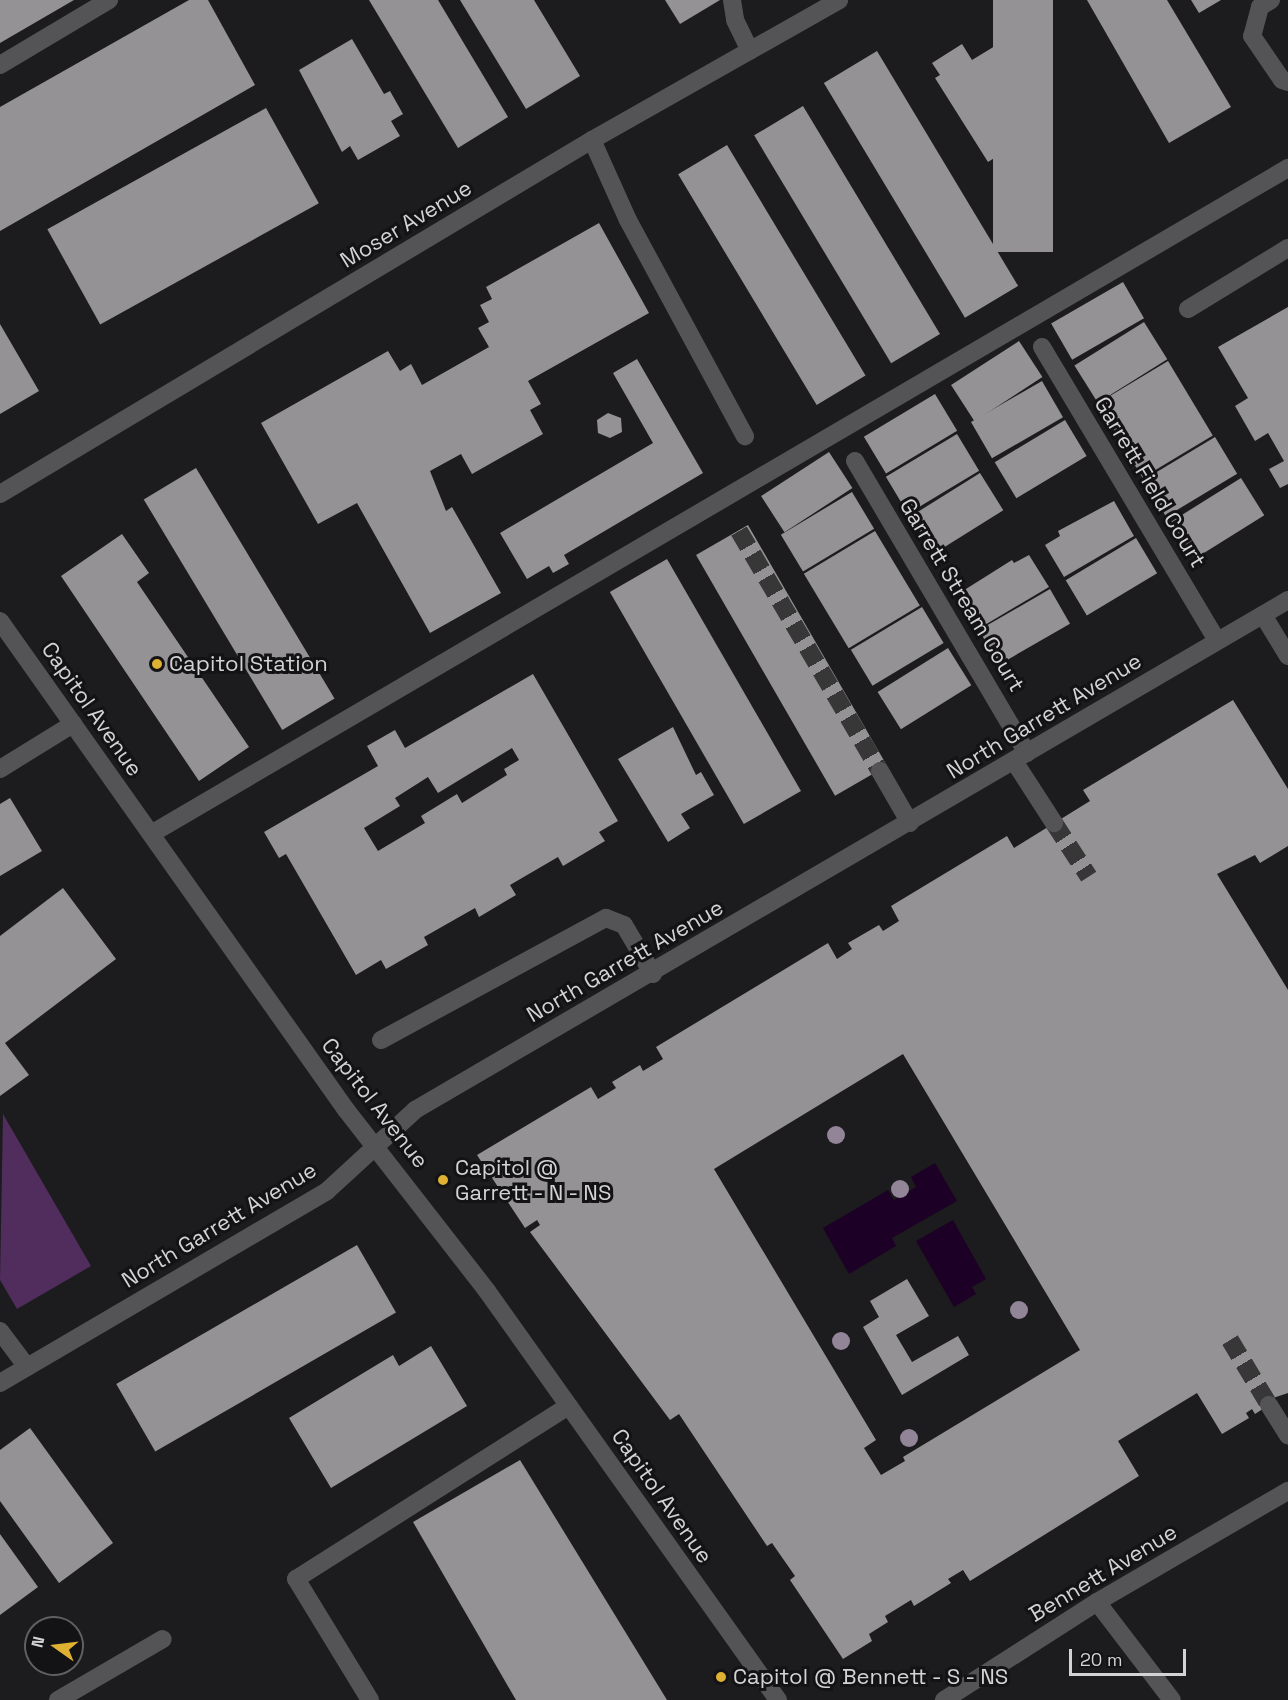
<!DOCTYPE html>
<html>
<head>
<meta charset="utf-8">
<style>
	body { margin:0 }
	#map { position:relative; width:1288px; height:1700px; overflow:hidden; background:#1c1b1d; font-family:"Space Grotesk",sans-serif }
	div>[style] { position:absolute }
	.green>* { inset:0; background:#502d5c }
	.water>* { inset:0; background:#1c0026 }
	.building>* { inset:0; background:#949295; transform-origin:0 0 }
	.minor-tunnel>* { height:18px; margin-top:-9px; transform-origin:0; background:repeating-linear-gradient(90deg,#383738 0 18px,transparent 0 27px) }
	.minor>* { height:18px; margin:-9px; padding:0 9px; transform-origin:9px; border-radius:9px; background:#545355 }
	.trees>* { width:18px; height:18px; margin:-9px; border-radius:50%; background:#918597 }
	.dots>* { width:16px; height:16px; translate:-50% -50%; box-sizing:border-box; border:3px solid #131214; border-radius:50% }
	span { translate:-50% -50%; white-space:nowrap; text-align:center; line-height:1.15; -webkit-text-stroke:6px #131214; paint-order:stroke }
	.street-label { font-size:22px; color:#d4d3d4 }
	.poi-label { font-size:22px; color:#d4d3d4 }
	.left { translate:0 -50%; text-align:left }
	.north { position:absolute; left:24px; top:1616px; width:60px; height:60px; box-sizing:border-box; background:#131214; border:2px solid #605f61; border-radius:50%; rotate:284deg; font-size:16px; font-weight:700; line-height:24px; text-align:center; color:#d4d3d4 }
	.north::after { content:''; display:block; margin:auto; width:21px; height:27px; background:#deb133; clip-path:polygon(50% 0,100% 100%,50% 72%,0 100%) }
	.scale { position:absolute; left:1069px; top:1649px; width:117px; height:27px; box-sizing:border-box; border:3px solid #d4d3d4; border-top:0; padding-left:8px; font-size:18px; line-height:21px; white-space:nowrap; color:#d4d3d4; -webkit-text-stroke:4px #131214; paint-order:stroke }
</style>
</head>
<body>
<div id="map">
	<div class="green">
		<div style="clip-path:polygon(3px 1114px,91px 1266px,17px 1309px,0 1280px)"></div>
	</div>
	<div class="water">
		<div style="clip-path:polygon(935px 1163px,957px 1201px,892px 1238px,896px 1246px,849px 1274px,823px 1228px,888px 1190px,894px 1200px,916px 1187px,911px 1177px)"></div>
		<div style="clip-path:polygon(953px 1220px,986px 1279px,972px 1287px,976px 1294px,954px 1307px,916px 1241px)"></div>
	</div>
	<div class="building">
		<div style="clip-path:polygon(0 0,74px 0,0 43px)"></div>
		<div style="clip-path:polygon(189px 0,208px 0,255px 85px,0 231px,0 107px)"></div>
		<div style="clip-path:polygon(369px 0,438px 0,508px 117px,458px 148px)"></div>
		<div style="clip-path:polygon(460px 0,534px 0,580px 76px,526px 109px)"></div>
		<div style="clip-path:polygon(665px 0,720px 0,680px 24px)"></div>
		<div style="left:993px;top:0;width:60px;height:252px"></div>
		<div style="clip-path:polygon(1087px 0,1167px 0,1231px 107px,1169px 143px)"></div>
		<div style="clip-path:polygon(1191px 0,1221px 0,1199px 13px)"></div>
		<div style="clip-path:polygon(352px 39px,384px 94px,390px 91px,403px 114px,391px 121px,400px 136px,358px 160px,350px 146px,342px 152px,299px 70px)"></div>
		<div style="clip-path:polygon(962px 44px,972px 60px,995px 46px,1045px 126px,988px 162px,935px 78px,940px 75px,932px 63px)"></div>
		<div style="left:877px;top:51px;width:274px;height:62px;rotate:59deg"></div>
		<div style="left:803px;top:106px;width:266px;height:57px;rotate:59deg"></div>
		<div style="left:266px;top:108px;width:109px;height:250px;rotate:61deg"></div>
		<div style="left:727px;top:145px;width:269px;height:57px;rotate:59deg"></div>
		<div style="clip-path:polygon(599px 223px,649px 313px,528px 381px,541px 404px,530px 410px,543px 434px,472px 474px,461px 454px,430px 471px,446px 511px,452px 507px,501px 593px,430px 633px,357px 503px,318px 524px,261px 423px,388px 351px,400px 371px,411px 364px,422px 385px,489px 347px,478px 328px,489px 322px,480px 305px,492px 299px,486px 287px)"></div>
		<div style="left:1123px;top:282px;width:42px;height:83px;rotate:60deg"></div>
		<div style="clip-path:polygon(1288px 307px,1288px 484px,1280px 488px,1269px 469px,1284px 461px,1268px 433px,1255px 441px,1235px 406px,1248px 398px,1218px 347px)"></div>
		<div style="left:1144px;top:322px;width:44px;height:82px;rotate:58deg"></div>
		<div style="clip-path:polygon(0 324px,39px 391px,0 414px)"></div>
		<div style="left:1019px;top:341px;width:43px;height:81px;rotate:57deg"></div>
		<div style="clip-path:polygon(637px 359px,703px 473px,564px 555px,569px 564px,553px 573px,549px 566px,527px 579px,500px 533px,653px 443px,613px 373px)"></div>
		<div style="left:1168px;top:361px;width:87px;height:82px;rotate:59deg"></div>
		<div style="left:1042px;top:381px;width:42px;height:82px;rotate:60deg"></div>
		<div style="left:935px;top:394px;width:43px;height:83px;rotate:59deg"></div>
		<div style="clip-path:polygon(608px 413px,621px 418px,622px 432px,610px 438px,598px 433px,597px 420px)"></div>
		<div style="left:1065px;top:420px;width:42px;height:82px;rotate:59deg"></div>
		<div style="left:957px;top:434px;width:43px;height:83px;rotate:59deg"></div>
		<div style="left:1215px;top:437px;width:43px;height:83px;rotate:59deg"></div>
		<div style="left:829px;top:452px;width:43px;height:81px;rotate:57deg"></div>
		<div style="left:196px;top:468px;width:269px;height:61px;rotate:59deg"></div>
		<div style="left:980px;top:473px;width:44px;height:82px;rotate:58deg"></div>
		<div style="left:1241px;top:478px;width:44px;height:82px;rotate:58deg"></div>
		<div style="left:852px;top:492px;width:43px;height:83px;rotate:59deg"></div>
		<div style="clip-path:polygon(1114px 501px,1134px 536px,1064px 577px,1045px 545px,1060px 536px,1058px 531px)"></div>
		<div style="left:748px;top:525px;width:278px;height:60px;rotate:60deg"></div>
		<div style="left:875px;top:531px;width:87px;height:83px;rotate:59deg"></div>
		<div style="clip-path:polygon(122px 534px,149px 573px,137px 582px,249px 747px,199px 781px,61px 576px)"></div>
		<div style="left:1136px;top:538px;width:41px;height:82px;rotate:59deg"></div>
		<div style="clip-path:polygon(1029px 555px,1049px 587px,978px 629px,958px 594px,1012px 560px,1014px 563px)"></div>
		<div style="left:667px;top:559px;width:268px;height:66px;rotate:60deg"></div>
		<div style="left:1050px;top:589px;width:40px;height:82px;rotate:60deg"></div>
		<div style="left:922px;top:607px;width:42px;height:83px;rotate:59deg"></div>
		<div style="left:948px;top:648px;width:44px;height:83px;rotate:58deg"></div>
		<div style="clip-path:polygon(evenodd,533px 674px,618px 821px,599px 832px,605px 841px,563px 866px,558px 857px,510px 885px,516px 895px,479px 917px,475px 908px,424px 937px,428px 945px,386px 969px,381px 960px,356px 975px,286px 854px,279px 858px,264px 832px,378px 766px,367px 746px,395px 730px,405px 748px,533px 674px,512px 748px,519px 760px,504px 769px,507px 775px,462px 803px,457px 794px,421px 816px,425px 823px,378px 851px,364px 828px,400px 806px,395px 798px,428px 777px,438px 793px,512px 748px)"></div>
		<div style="clip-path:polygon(evenodd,1233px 700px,1288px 789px,1288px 846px,1260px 863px,1255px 855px,1217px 874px,1288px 990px,1288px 1393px,1273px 1398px,1275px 1401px,1255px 1414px,1252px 1409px,1246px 1413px,1249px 1418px,1222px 1434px,1197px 1393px,1118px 1441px,1139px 1476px,970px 1581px,963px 1570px,948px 1579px,951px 1583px,914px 1606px,911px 1600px,885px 1616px,888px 1622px,869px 1634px,872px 1641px,843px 1659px,790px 1580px,795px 1576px,772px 1543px,767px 1546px,679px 1414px,670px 1420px,530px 1232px,540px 1225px,537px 1220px,525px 1228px,477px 1155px,591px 1087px,598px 1099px,616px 1088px,612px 1082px,640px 1065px,643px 1071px,663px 1059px,656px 1047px,828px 943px,837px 959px,852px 949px,848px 943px,879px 925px,883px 931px,899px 921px,891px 906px,1007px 836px,1014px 848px,1090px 801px,1083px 790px,1233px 700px,903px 1054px,1080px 1350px,903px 1457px,905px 1461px,881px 1475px,864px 1448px,876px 1440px,714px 1169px,903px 1054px)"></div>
		<div style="clip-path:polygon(673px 727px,696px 775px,701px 772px,714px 795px,681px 814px,690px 828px,668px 842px,618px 759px)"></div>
		<div style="clip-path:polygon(10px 798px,42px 851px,0 876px,0 804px)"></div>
		<div style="clip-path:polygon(63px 888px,116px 959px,5px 1043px,29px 1075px,0 1096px,0 936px)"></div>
		<div style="left:357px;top:1245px;width:78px;height:278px;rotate:60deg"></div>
		<div style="clip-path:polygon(907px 1279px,929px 1316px,896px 1335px,912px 1362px,958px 1336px,969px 1355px,902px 1395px,863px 1327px,879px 1317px,870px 1301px)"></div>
		<div style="clip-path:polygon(431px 1346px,467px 1406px,331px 1488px,289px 1418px,393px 1355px,399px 1366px)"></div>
		<div style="clip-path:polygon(30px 1428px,113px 1543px,59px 1583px,0 1501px,0 1450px)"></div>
		<div style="clip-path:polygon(520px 1460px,667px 1700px,516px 1700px,413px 1522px)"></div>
		<div style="clip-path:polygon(0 1534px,38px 1587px,0 1615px)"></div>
	</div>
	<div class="minor-tunnel">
		<div style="left:739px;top:531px;width:278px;rotate:59.6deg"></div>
		<div style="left:1054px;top:823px;width:64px;rotate:57.1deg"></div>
		<div style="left:1230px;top:1340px;width:76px;rotate:59deg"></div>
	</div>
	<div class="minor">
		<div style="left:732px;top:0;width:20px;rotate:81deg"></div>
		<div style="left:735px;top:20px;width:34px;rotate:64deg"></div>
		<div style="left:1271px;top:0;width:13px;rotate:148deg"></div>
		<div style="left:1260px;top:7px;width:30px;rotate:105deg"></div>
		<div style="left:1252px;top:36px;width:53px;rotate:55.7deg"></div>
		<div style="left:1282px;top:80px;width:6px;rotate:18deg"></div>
		<div style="left:0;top:65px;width:127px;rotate:-30.8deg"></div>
		<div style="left:592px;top:140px;width:88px;rotate:65.8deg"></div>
		<div style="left:628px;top:220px;width:246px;rotate:61.6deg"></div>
		<div style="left:1188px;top:309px;width:117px;rotate:-31.4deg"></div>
		<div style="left:1042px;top:347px;width:342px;rotate:59.2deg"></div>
		<div style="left:855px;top:461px;width:339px;rotate:59.5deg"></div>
		<div style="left:0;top:494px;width:690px;rotate:-30.88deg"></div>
		<div style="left:592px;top:140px;width:284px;rotate:-29.5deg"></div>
		<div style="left:1263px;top:615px;width:48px;rotate:58.6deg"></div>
		<div style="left:0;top:621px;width:600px;rotate:54.7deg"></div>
		<div style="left:347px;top:1111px;width:228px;rotate:52.1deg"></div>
		<div style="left:487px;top:1291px;width:502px;rotate:54.57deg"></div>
		<div style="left:1014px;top:761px;width:74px;rotate:57.2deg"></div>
		<div style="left:0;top:769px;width:86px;rotate:-31.7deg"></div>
		<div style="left:880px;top:771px;width:60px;rotate:60deg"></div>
		<div style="left:151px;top:834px;width:1318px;rotate:-30.36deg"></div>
		<div style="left:381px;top:1040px;width:256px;rotate:-28.5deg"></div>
		<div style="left:606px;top:918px;width:19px;rotate:21deg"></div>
		<div style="left:624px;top:925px;width:57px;rotate:59.4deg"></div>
		<div style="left:0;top:1331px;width:45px;rotate:53.1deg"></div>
		<div style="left:0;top:1383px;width:379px;rotate:-30.4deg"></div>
		<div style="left:327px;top:1191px;width:120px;rotate:-42.6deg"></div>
		<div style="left:415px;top:1110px;width:1011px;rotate:-30.29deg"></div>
		<div style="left:1269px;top:1405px;width:36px;rotate:58deg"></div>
		<div style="left:1097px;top:1602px;width:123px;rotate:52.6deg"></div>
		<div style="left:58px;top:1700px;width:121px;rotate:-30.2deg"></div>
		<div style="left:370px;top:1700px;width:142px;rotate:-121.4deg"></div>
		<div style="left:296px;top:1579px;width:323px;rotate:-32.4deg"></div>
		<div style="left:944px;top:1700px;width:182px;rotate:-32.6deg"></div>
		<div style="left:1097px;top:1602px;width:221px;rotate:-30.2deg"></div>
	</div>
	<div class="trees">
		<div style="left:836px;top:1135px"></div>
		<div style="left:900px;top:1189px"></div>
		<div style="left:1019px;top:1310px"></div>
		<div style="left:841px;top:1341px"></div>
		<div style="left:909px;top:1438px"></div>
	</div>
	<div class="dots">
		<div style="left:157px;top:664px;background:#deb133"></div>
		<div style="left:443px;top:1180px;background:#deb133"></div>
		<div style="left:721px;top:1677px;background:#deb133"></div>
	</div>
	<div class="street-label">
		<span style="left:406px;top:224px;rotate:-31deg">Moser Avenue</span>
		<span style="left:1150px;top:482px;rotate:59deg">Garrett Field Court</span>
		<span style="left:962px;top:595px;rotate:59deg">Garrett Stream Court</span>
		<span style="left:92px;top:709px;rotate:55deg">Capitol Avenue</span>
		<span style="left:1044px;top:716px;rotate:-31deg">North Garrett Avenue</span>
		<span style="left:625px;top:961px;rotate:-30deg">North Garrett Avenue</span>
		<span style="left:375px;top:1103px;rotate:52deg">Capitol Avenue</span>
		<span style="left:219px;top:1225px;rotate:-31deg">North Garrett Avenue</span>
		<span style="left:662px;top:1496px;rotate:55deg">Capitol Avenue</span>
		<span style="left:1103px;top:1573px;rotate:-31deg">Bennett Avenue</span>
	</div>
	<div class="poi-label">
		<span class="left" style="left:169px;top:664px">Capitol Station</span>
		<span class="left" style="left:455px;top:1180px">Capitol @<br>Garrett - N - NS</span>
		<span class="left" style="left:733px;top:1677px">Capitol @ Bennett - S - NS</span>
	</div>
	<div class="north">N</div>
	<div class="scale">20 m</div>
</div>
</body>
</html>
